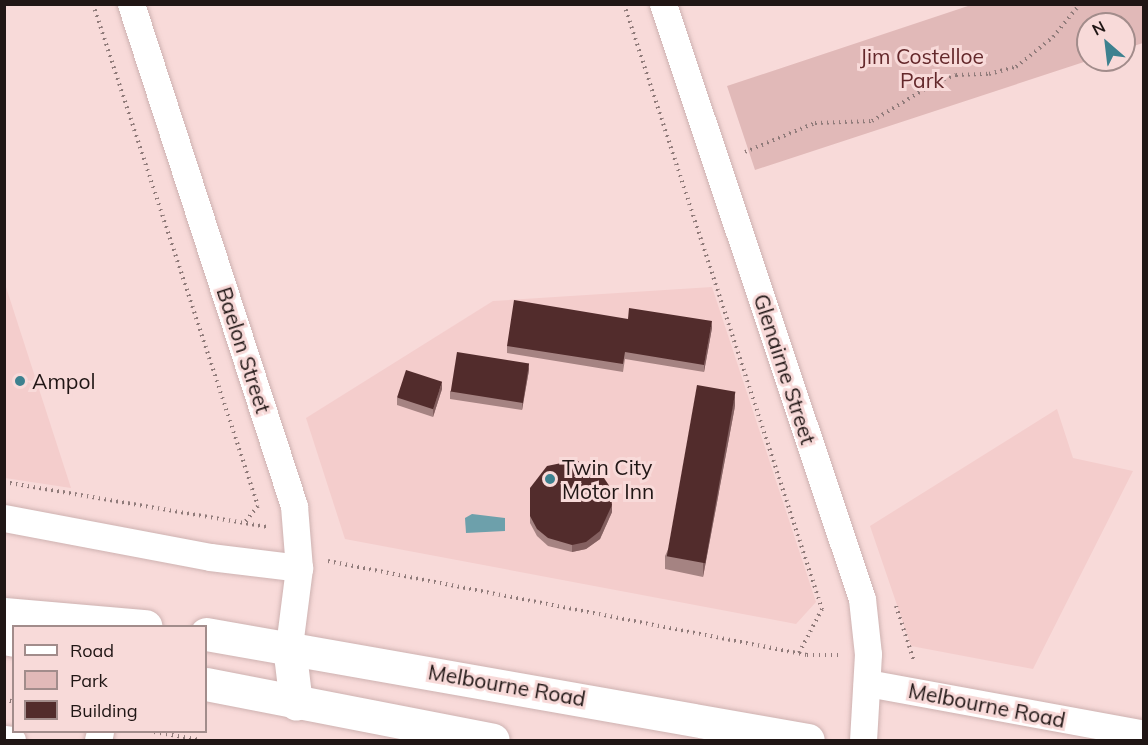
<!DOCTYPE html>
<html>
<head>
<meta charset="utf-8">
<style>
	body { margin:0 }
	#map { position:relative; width:1148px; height:745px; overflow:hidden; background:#f8dad9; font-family:Mulish,sans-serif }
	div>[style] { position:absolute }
	.built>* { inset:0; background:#f4cdcc }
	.green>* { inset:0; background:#e1b9b8 }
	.water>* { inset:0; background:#6da0ab }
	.path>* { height:4px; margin-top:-2px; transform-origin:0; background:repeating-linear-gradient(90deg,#907b7a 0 1.5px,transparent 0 6px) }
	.roads { filter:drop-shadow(0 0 2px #ceb2b1) drop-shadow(0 0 2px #ceb2b1) }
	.minor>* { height:27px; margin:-13.5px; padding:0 13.5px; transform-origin:13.5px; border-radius:13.5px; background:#fff }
	.secondary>* { height:33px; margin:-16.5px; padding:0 16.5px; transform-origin:16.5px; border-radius:16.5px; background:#fff }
	.wall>* { inset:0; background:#a58382 }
	.shaded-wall>* { inset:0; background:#846060 }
	.building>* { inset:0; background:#522c2c; transform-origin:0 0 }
	.dots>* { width:16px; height:16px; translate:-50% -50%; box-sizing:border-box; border:3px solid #f8dad9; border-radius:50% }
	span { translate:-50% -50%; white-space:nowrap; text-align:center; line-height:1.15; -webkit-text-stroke:6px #f8dad9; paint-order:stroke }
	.park-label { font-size:21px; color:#64282b }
	.street-label { font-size:21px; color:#201615 }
	.poi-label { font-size:21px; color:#201615 }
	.left { translate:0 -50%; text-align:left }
	.frame { position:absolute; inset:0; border:6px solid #201615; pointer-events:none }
	.legend { position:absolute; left:12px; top:625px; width:195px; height:108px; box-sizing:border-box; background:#f8dad9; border:2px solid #a28c8b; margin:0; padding:8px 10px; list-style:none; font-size:18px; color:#201615 }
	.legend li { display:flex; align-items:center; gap:12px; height:30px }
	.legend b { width:30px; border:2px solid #a28c8b }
	.north { position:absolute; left:1076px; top:12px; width:60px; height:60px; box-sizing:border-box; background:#f8dad9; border:2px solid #a28c8b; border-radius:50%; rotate:332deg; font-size:16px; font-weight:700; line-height:24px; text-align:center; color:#201615 }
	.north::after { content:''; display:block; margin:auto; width:21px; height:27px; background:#3d818f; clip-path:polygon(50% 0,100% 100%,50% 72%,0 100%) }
</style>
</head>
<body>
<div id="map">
	<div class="built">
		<div style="clip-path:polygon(4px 284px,5px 284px,71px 488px,5px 478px)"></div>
		<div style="clip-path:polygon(712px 287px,816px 602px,796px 624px,345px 539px,306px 418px,493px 301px)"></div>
		<div style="clip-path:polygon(1057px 409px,1073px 458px,1133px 471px,1033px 669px,911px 646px,870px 526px)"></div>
	</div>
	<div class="green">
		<div style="clip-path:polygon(974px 4px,1143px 5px,1143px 43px,1124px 49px,1124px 24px,1088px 24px,1090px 60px,755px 170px,727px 86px)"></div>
	</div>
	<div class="water">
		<div style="clip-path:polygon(472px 514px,505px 518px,505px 531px,466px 533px,465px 518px)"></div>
	</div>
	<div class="path">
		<div style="left:93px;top:4px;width:528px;rotate:71.81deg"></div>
		<div style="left:258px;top:506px;width:22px;rotate:129deg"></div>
		<div style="left:624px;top:4px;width:637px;rotate:71.88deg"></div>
		<div style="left:822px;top:609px;width:50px;rotate:117.6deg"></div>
		<div style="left:745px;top:152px;width:76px;rotate:-22.5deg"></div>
		<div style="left:815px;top:123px;width:57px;rotate:-2deg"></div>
		<div style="left:872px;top:121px;width:77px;rotate:-31.2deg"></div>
		<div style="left:938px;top:81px;width:19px;rotate:-18deg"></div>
		<div style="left:956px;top:75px;width:33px;rotate:-2deg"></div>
		<div style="left:989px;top:74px;width:28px;rotate:-15deg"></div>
		<div style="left:1016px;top:67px;width:48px;rotate:-39deg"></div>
		<div style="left:1053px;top:37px;width:43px;rotate:-50.7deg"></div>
		<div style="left:4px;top:482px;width:266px;rotate:9.7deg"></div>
		<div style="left:328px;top:561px;width:488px;rotate:11.1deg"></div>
		<div style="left:807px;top:655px;width:32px"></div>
		<div style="left:896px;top:606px;width:58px;rotate:71.9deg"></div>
		<div style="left:4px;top:699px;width:10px;rotate:17deg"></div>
		<div style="left:154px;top:732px;width:48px;rotate:9.7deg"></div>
	</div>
	<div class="roads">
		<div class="minor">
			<div style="left:131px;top:4px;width:528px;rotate:72.01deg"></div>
			<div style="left:294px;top:506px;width:62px;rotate:85.4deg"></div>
			<div style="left:299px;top:568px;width:79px;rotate:97.3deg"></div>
			<div style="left:663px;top:4px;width:627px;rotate:71.51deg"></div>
			<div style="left:862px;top:599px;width:55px;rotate:83.8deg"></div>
			<div style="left:868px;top:654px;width:86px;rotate:93.3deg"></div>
			<div style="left:4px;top:518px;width:210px;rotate:10.7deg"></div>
			<div style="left:210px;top:557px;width:90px;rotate:7deg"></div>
			<div style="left:867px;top:683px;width:282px;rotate:10.4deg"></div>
			<div style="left:4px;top:739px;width:8px;rotate:7deg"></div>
			<div style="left:98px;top:740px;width:8px;rotate:-76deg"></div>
		</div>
		<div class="secondary">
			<div style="left:4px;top:614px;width:142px;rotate:4.9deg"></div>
			<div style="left:206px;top:634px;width:611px;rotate:9.99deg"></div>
			<div style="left:4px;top:638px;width:10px;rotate:11deg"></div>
			<div style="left:289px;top:646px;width:58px;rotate:83.1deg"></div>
			<div style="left:206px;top:684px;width:292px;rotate:11deg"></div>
		</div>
	</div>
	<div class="wall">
		<div style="clip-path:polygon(628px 319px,712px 328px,704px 372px,625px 359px,623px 372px,507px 353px,507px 346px)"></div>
		<div style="clip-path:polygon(529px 370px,522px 410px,450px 399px,450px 391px)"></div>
		<div style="clip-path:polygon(442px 389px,433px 417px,397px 405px,397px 398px)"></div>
		<div style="clip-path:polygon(735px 406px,703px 577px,665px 569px,665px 556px)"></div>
		<div style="clip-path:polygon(530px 488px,612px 512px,600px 539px,586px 549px,572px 552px,548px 546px,537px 536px,530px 523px)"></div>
	</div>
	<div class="shaded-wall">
		<div style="clip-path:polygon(712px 321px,712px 328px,704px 372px,704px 365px)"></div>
		<div style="clip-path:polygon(529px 363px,529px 370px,522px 410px,522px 403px)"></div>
		<div style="clip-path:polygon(442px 382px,442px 389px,433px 417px,433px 410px)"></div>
		<div style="clip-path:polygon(735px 392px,735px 406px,703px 577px,703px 563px)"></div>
		<div style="clip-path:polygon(612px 505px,612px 512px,600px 539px,586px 549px,572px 552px,572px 545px)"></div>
	</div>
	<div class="building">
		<div style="clip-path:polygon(514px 300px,628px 319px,629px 308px,712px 321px,704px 365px,625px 352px,623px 364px,507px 346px)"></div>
		<div style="left:457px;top:352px;width:73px;height:40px;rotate:9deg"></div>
		<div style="left:406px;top:370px;width:38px;height:29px;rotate:18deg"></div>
		<div style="left:697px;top:385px;width:39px;height:174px;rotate:10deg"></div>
		<div style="clip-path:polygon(576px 460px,602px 475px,610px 487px,612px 505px,600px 531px,586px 542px,572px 545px,548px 538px,537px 529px,530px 516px,530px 488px,547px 466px)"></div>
	</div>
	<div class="dots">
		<div style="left:20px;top:381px;background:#3d818f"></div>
		<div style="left:550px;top:479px;background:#3d818f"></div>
	</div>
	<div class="park-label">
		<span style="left:922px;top:68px">Jim Costelloe<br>Park</span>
	</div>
	<div class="street-label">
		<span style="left:244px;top:350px;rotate:72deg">Baelon Street</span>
		<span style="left:785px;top:369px;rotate:72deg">Glenairne Street</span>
		<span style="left:507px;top:685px;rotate:10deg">Melbourne Road</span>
		<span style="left:987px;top:705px;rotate:11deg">Melbourne Road</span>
	</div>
	<div class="poi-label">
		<span class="left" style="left:32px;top:381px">Ampol</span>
		<span class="left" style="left:562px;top:479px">Twin City<br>Motor Inn</span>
	</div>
	<div class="frame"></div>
	<ul class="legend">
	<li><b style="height:8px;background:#fff"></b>Road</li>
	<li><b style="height:16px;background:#e1b9b8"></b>Park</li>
	<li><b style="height:16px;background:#522c2c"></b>Building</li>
	</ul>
	<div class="north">N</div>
</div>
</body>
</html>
